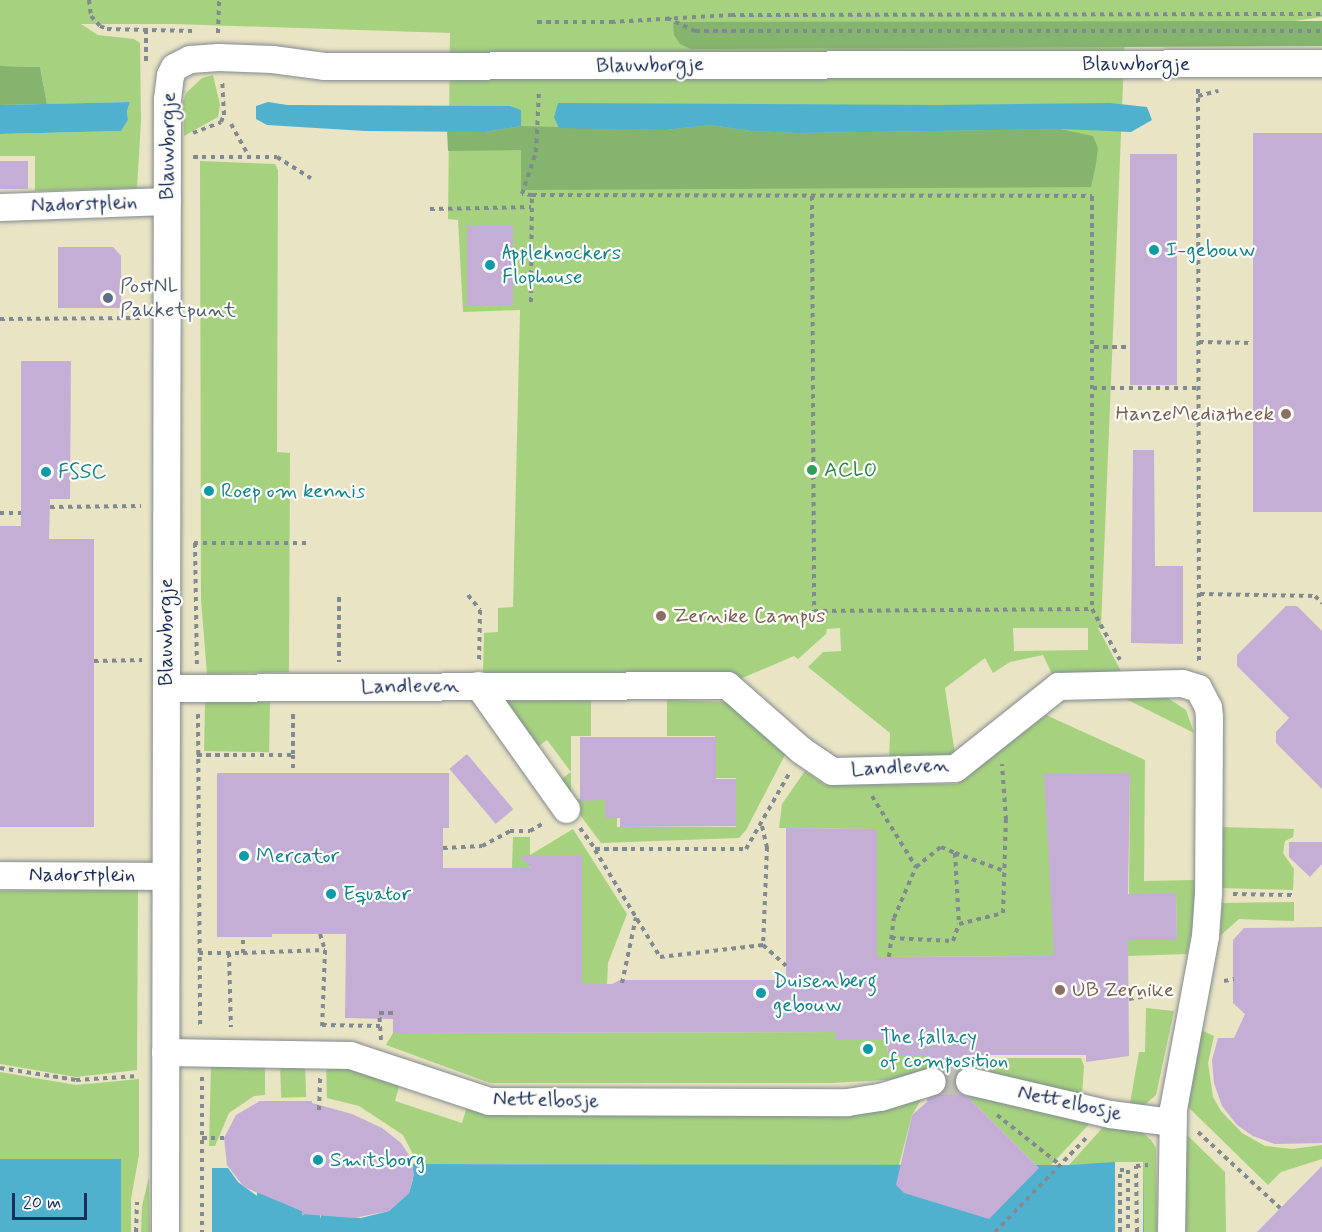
<!DOCTYPE html>
<html>
<head>
<meta charset="utf-8">
<style>
	body { margin:0 }
	#map { position:relative; width:1322px; height:1232px; overflow:hidden; background:#e9e4c4; font-family:Mynerve,sans-serif }
	div>[style] { position:absolute }
	.green>* { inset:0; background:#a6d27f; transform-origin:0 0 }
	.forest>* { inset:0; background:#84b46e }
	.water>* { inset:0; background:#50b1cf; transform-origin:0 0 }
	.pier>* { inset:0; background:#e9e4c4; transform-origin:0 0 }
	.building>* { inset:0; background:#c4aed6; transform-origin:0 0 }
	.minor-tunnel>* { height:27px; margin-top:-13.5px; transform-origin:0; background:repeating-linear-gradient(90deg,#c0c0b0 0 27px,transparent 0 41px) }
	.path>* { height:4px; margin-top:-2px; transform-origin:0; background:repeating-linear-gradient(90deg,#828a91 0 4.5px,transparent 0 9px) }
	.roads { filter:drop-shadow(0 0 2px #828a91) drop-shadow(0 0 2px #828a91) }
	.minor>* { height:27px; margin:-13.5px; padding:0 13.5px; transform-origin:13.5px; border-radius:13.5px; background:#fff }
	.dots>* { width:16px; height:16px; translate:-50% -50%; box-sizing:border-box; border:3px solid #fdfcf7; border-radius:50% }
	span { translate:-50% -50%; white-space:nowrap; text-align:center; line-height:1.15; -webkit-text-stroke:4.5px #fdfcf7; paint-order:stroke }
	.street-label { font-size:21px; color:#1b2f5e }
	.culture-label { font-size:21px; color:#0d838f }
	.left { translate:0 -50%; text-align:left }
	.service-label { font-size:21px; color:#4e5e75 }
	.education-label { font-size:21px; color:#785e54 }
	.right { translate:-100% -50%; text-align:right }
	.leisure-label { font-size:21px; color:#27864d }
	.scale { position:absolute; left:12px; top:1193px; width:75px; height:27px; box-sizing:border-box; border:3px solid #1b2f5e; border-top:0; padding-left:8px; font-size:18px; line-height:21px; white-space:nowrap; color:#1b2f5e; -webkit-text-stroke:4px #fdfcf7; paint-order:stroke }
</style>
</head>
<body>
<div id="map">
	<div class="green">
		<div style="clip-path:polygon(evenodd,0 0,1322px 0,1322px 17px,1232px 30px,1125px 36px,1101px 628px,1098px 628px,1122px 673px,1052px 674px,1043px 655px,1010px 662px,993px 673px,985px 658px,945px 688px,955px 754px,947px 759px,889px 760px,890px 733px,808px 667px,823px 652px,841px 651px,840px 628px,827px 629px,826px 634px,798px 659px,794px 656px,740px 679px,483px 674px,484px 633px,498px 632px,498px 608px,513px 607px,520px 310px,463px 312px,458px 220px,448px 219px,450px 33px,175px 24px,81px 24px,98px 35px,134px 39px,140px 43px,141px 121px,137px 188px,35px 191px,35px 156px,0 156px,0 134px,121px 131px,128px 120px,127px 111px,130px 102px,47px 104px,40px 67px,0 66px,0 0,1013px 628px,1088px 628px,1088px 650px,1014px 651px,1013px 628px)"></div>
		<div style="clip-path:polygon(213px 75px,220px 105px,218px 117px,184px 136px,183px 102px,186px 93px,202px 78px)"></div>
		<div style="clip-path:polygon(200px 161px,275px 164px,278px 170px,277px 452px,290px 453px,289px 672px,207px 674px,201px 600px)"></div>
		<div style="clip-path:polygon(1166px 697px,1186px 710px,1194px 733px,1124px 698px)"></div>
		<div style="clip-path:polygon(591px 700px,591px 736px,571px 736px,571px 799px,617px 800px,617px 827px,736px 827px,736px 778px,715px 778px,715px 736px,667px 736px,667px 700px,726px 702px,786px 753px,746px 830px,739px 838px,601px 843px,556px 783px,571px 772px,547px 740px,533px 750px,500px 701px)"></div>
		<div style="left:205px;top:701px;width:65px;height:50px;rotate:1deg"></div>
		<div style="clip-path:polygon(1046px 715px,1145px 760px,1144px 881px,1194px 880px,1195px 916px,1187px 954px,1128px 956px,1128px 940px,1177px 940px,1176px 894px,1129px 894px,1130px 774px,1054px 928px,1054px 956px,875px 957px,877px 829px,779px 828px,782px 804px,805px 771px,825px 785px,957px 784px)"></div>
		<div style="clip-path:polygon(1222px 827px,1294px 829px,1293px 837px,1285px 841px,1283px 853px,1294px 869px,1293px 890px,1221px 888px)"></div>
		<div style="clip-path:polygon(573px 829px,627px 914px,608px 963px,607px 984px,582px 984px,582px 856px,530px 856px,530px 868px,512px 868px,513px 837px,530px 837px,530px 855px)"></div>
		<div style="clip-path:polygon(138px 890px,137px 1070px,76px 1077px,0 1064px,0 891px)"></div>
		<div style="clip-path:polygon(1294px 902px,1294px 921px,1239px 919px,1220px 936px,1222px 903px)"></div>
		<div style="clip-path:polygon(1146px 1008px,1174px 1011px,1156px 1095px,1143px 1106px,1130px 1103px,1139px 1052px,1145px 1052px)"></div>
		<div style="clip-path:polygon(1199px 1029px,1214px 1036px,1208px 1063px,1213px 1097px,1221px 1111px,1242px 1133px,1265px 1146px,1292px 1149px,1322px 1145px,1322px 1159px,1281px 1172px,1268px 1185px,1184px 1103px)"></div>
		<div style="clip-path:polygon(838px 1032px,836px 1040px,887px 1040px,888px 1055px,927px 1055px,927px 1068px,922px 1078px,831px 1083px,490px 1083px,386px 1045px,393px 1033px)"></div>
		<div style="clip-path:polygon(988px 1058px,1081px 1058px,1084px 1066px,1082px 1096px,990px 1074px)"></div>
		<div style="left:305px;top:1063px;width:34px;height:25px;rotate:88deg"></div>
		<div style="clip-path:polygon(326px 1063px,348px 1066px,400px 1083px,395px 1101px,462px 1123px,467px 1106px,545px 1114px,857px 1115px,918px 1094px,921px 1100px,912px 1115px,899px 1165px,413px 1164px,416px 1160px,403px 1135px,359px 1106px,327px 1098px)"></div>
		<div style="clip-path:polygon(265px 1065px,265px 1095px,254px 1096px,229px 1113px,215px 1146px,209px 1146px,211px 1066px)"></div>
		<div style="clip-path:polygon(0 1072px,76px 1085px,139px 1079px,139px 1155px,131px 1199px,131px 1232px,120px 1232px,120px 1160px,0 1159px)"></div>
		<div style="clip-path:polygon(966px 1095px,1091px 1122px,1051px 1165px,1036px 1165px)"></div>
		<div style="clip-path:polygon(1105px 1125px,1143px 1133px,1151px 1140px,1156px 1148px,1157px 1232px,1144px 1232px,1142px 1162px,1069px 1165px)"></div>
		<div style="clip-path:polygon(1183px 1131px,1225px 1172px,1226px 1232px,1182px 1232px)"></div>
		<div style="clip-path:polygon(149px 1177px,150px 1232px,141px 1232px,142px 1206px)"></div>
	</div>
	<div class="forest">
		<div style="clip-path:polygon(1322px 21px,1322px 46px,691px 49px,680px 44px,674px 35px,673px 22px)"></div>
		<div style="clip-path:polygon(0 66px,40px 67px,47px 104px,0 105px)"></div>
		<div style="clip-path:polygon(710px 125px,751px 131px,797px 133px,1060px 129px,1093px 136px,1098px 148px,1096px 164px,1091px 187px,521px 190px,521px 150px,448px 151px,447px 131px,485px 132px,521px 126px,666px 130px)"></div>
	</div>
	<div class="water">
		<div style="clip-path:polygon(130px 102px,127px 111px,128px 120px,121px 131px,0 134px,0 105px)"></div>
		<div style="clip-path:polygon(268px 102px,287px 105px,510px 106px,521px 110px,521px 126px,485px 132px,365px 131px,267px 125px,256px 119px,256px 106px)"></div>
		<div style="clip-path:polygon(558px 103px,938px 105px,1110px 103px,1147px 107px,1152px 120px,1131px 132px,1060px 129px,797px 133px,751px 131px,710px 125px,666px 130px,559px 128px,554px 117px)"></div>
		<div style="left:0;top:1159px;width:121px;height:73px"></div>
		<div style="clip-path:polygon(1115px 1162px,1143px 1162px,1144px 1232px,212px 1232px,212px 1168px,228px 1168px,238px 1182px,257px 1196px,257px 1191px,302px 1211px,303px 1216px,304px 1212px,319px 1212px,321px 1219px,321px 1215px,361px 1218px,389px 1211px,409px 1193px,413px 1179px,413px 1164px,1069px 1165px)"></div>
	</div>
	<div class="pier">
		<div style="left:1115px;top:1162px;width:28px;height:70px"></div>
	</div>
	<div class="building">
		<div style="left:1253px;top:133px;width:69px;height:379px"></div>
		<div style="left:1130px;top:154px;width:47px;height:231px"></div>
		<div style="left:0;top:161px;width:28px;height:28px"></div>
		<div style="left:467px;top:226px;width:46px;height:79px"></div>
		<div style="clip-path:polygon(58px 247px,113px 247px,121px 256px,121px 308px,58px 308px)"></div>
		<div style="clip-path:polygon(21px 361px,71px 361px,70px 499px,50px 499px,49px 539px,94px 539px,94px 827px,0 827px,0 526px,21px 526px)"></div>
		<div style="clip-path:polygon(1133px 450px,1154px 450px,1155px 566px,1183px 566px,1183px 644px,1131px 643px)"></div>
		<div style="clip-path:polygon(1286px 606px,1297px 606px,1322px 631px,1322px 789px,1276px 743px,1276px 732px,1289px 718px,1237px 666px,1237px 655px)"></div>
		<div style="clip-path:polygon(580px 737px,716px 737px,716px 779px,736px 779px,736px 826px,620px 827px,620px 818px,605px 818px,605px 800px,580px 801px)"></div>
		<div style="left:467px;top:754px;width:72px;height:23px;rotate:50deg"></div>
		<div style="clip-path:polygon(217px 773px,449px 773px,449px 828px,443px 828px,443px 868px,531px 868px,520px 856px,582px 855px,582px 984px,612px 984px,620px 980px,786px 980px,786px 828px,877px 829px,877px 957px,1054px 956px,1044px 774px,1130px 773px,1128px 894px,1176px 893px,1177px 940px,1128px 940px,1129px 1056px,1086px 1062px,1086px 1055px,963px 1055px,964px 1066px,954px 1078px,958px 1092px,968px 1097px,1039px 1168px,989px 1219px,904px 1193px,896px 1185px,912px 1115px,927px 1102px,927px 1099px,944px 1091px,947px 1077px,942px 1069px,927px 1066px,927px 1055px,888px 1055px,887px 1040px,835px 1040px,836px 1032px,393px 1033px,393px 1019px,345px 1018px,346px 934px,272px 934px,272px 937px,217px 937px)"></div>
		<div style="clip-path:polygon(1289px 842px,1322px 842px,1322px 864px,1310px 877px,1289px 857px)"></div>
		<div style="clip-path:polygon(1322px 927px,1322px 1143px,1275px 1144px,1253px 1136px,1237px 1125px,1222px 1106px,1214px 1083px,1212px 1060px,1218px 1038px,1234px 1038px,1245px 1014px,1233px 1003px,1233px 940px,1244px 928px)"></div>
		<div style="clip-path:polygon(260px 1101px,312px 1101px,312px 1103px,352px 1114px,382px 1128px,401px 1143px,411px 1158px,414px 1175px,409px 1193px,389px 1211px,354px 1218px,302px 1214px,302px 1211px,244px 1187px,227px 1165px,224px 1138px,236px 1115px)"></div>
		<div style="clip-path:polygon(1322px 1166px,1322px 1232px,1257px 1232px)"></div>
	</div>
	<div class="minor-tunnel">
		<div style="left:932px;top:1081px;width:37px"></div>
	</div>
	<div class="path">
		<div style="left:89px;top:0;width:16px;rotate:83deg"></div>
		<div style="left:91px;top:16px;width:13px;rotate:48deg"></div>
		<div style="left:100px;top:26px;width:8px;rotate:23deg"></div>
		<div style="left:107px;top:29px;width:85px;rotate:1.3deg"></div>
		<div style="left:667px;top:18px;width:31px;rotate:25deg"></div>
		<div style="left:695px;top:31px;width:627px"></div>
		<div style="left:537px;top:22px;width:74px"></div>
		<div style="left:611px;top:22px;width:120px;rotate:-3.3deg"></div>
		<div style="left:731px;top:15px;width:591px;rotate:-0.1deg"></div>
		<div style="left:218px;top:33px;width:33px;rotate:-88deg"></div>
		<div style="left:146px;top:61px;width:32px;rotate:-90deg"></div>
		<div style="left:1198px;top:89px;width:572px;rotate:89.9deg"></div>
		<div style="left:1198px;top:96px;width:21px;rotate:-14deg"></div>
		<div style="left:231px;top:124px;width:37px;rotate:61deg"></div>
		<div style="left:193px;top:133px;width:30px;rotate:-21deg"></div>
		<div style="left:221px;top:122px;width:8px;rotate:-67deg"></div>
		<div style="left:224px;top:115px;width:33px;rotate:-93deg"></div>
		<div style="left:193px;top:157px;width:84px"></div>
		<div style="left:277px;top:157px;width:40px;rotate:32deg"></div>
		<div style="left:532px;top:195px;width:560px;rotate:0.1deg"></div>
		<div style="left:1092px;top:196px;width:413px;rotate:90deg"></div>
		<div style="left:1092px;top:609px;width:58px;rotate:61.2deg"></div>
		<div style="left:812px;top:196px;width:415px;rotate:89.7deg"></div>
		<div style="left:814px;top:611px;width:278px;rotate:-0.4deg"></div>
		<div style="left:430px;top:209px;width:101px;rotate:-1.1deg"></div>
		<div style="left:531px;top:302px;width:107px;rotate:-89.5deg"></div>
		<div style="left:532px;top:195px;width:10px;rotate:-174deg"></div>
		<div style="left:522px;top:194px;width:44px;rotate:-71.6deg"></div>
		<div style="left:536px;top:152px;width:62px;rotate:-87.2deg"></div>
		<div style="left:0;top:319px;width:142px;rotate:-0.4deg"></div>
		<div style="left:1199px;top:342px;width:54px;rotate:1.1deg"></div>
		<div style="left:1094px;top:347px;width:36px"></div>
		<div style="left:1093px;top:388px;width:106px"></div>
		<div style="left:50px;top:507px;width:91px;rotate:-0.6deg"></div>
		<div style="left:0;top:513px;width:21px"></div>
		<div style="left:194px;top:543px;width:114px"></div>
		<div style="left:195px;top:543px;width:121px;rotate:89.1deg"></div>
		<div style="left:1200px;top:594px;width:115px;rotate:1deg"></div>
		<div style="left:1315px;top:596px;width:10px;rotate:45deg"></div>
		<div style="left:468px;top:595px;width:19px;rotate:51deg"></div>
		<div style="left:480px;top:610px;width:50px;rotate:91.1deg"></div>
		<div style="left:339px;top:597px;width:65px;rotate:90deg"></div>
		<div style="left:94px;top:661px;width:48px;rotate:-1.2deg"></div>
		<div style="left:198px;top:714px;width:313px;rotate:89.6deg"></div>
		<div style="left:293px;top:714px;width:41px;rotate:90deg"></div>
		<div style="left:197px;top:755px;width:96px"></div>
		<div style="left:293px;top:755px;width:18px;rotate:90deg"></div>
		<div style="left:872px;top:796px;width:84px;rotate:58.2deg"></div>
		<div style="left:916px;top:867px;width:32px;rotate:-39deg"></div>
		<div style="left:941px;top:847px;width:15px;rotate:23deg"></div>
		<div style="left:955px;top:853px;width:71px;rotate:86.8deg"></div>
		<div style="left:959px;top:924px;width:45px;rotate:-14deg"></div>
		<div style="left:1003px;top:913px;width:93px;rotate:-88.2deg"></div>
		<div style="left:1006px;top:820px;width:56px;rotate:-94.1deg"></div>
		<div style="left:762px;top:826px;width:22px;rotate:77deg"></div>
		<div style="left:767px;top:847px;width:98px;rotate:92.3deg"></div>
		<div style="left:580px;top:828px;width:26px;rotate:54deg"></div>
		<div style="left:595px;top:849px;width:151px"></div>
		<div style="left:746px;top:849px;width:89px;rotate:-60.3deg"></div>
		<div style="left:443px;top:848px;width:39px;rotate:-3deg"></div>
		<div style="left:482px;top:846px;width:32px;rotate:-28deg"></div>
		<div style="left:510px;top:831px;width:20px"></div>
		<div style="left:530px;top:831px;width:16px;rotate:-30deg"></div>
		<div style="left:595px;top:850px;width:125px;rotate:58.7deg"></div>
		<div style="left:660px;top:957px;width:104px;rotate:-6.6deg"></div>
		<div style="left:763px;top:945px;width:31px;rotate:42deg"></div>
		<div style="left:955px;top:853px;width:52px;rotate:20.2deg"></div>
		<div style="left:1233px;top:894px;width:60px;rotate:1deg"></div>
		<div style="left:320px;top:934px;width:17px;rotate:73deg"></div>
		<div style="left:325px;top:950px;width:79px;rotate:92.2deg"></div>
		<div style="left:891px;top:938px;width:62px;rotate:2.8deg"></div>
		<div style="left:953px;top:941px;width:18px;rotate:-71deg"></div>
		<div style="left:199px;top:953px;width:44px"></div>
		<div style="left:243px;top:953px;width:16px;rotate:-90deg"></div>
		<div style="left:229px;top:953px;width:74px;rotate:88.5deg"></div>
		<div style="left:243px;top:953px;width:82px;rotate:-2.1deg"></div>
		<div style="left:889px;top:957px;width:39px;rotate:-83deg"></div>
		<div style="left:894px;top:918px;width:56px;rotate:-66.7deg"></div>
		<div style="left:1224px;top:981px;width:10px;rotate:-11deg"></div>
		<div style="left:622px;top:983px;width:67px;rotate:-78deg"></div>
		<div style="left:1129px;top:999px;width:41px;rotate:-9.9deg"></div>
		<div style="left:322px;top:1025px;width:58px;rotate:1deg"></div>
		<div style="left:381px;top:1040px;width:27px;rotate:-94deg"></div>
		<div style="left:379px;top:1013px;width:14px"></div>
		<div style="left:0;top:1068px;width:77px;rotate:9deg"></div>
		<div style="left:76px;top:1080px;width:63px;rotate:-3.6deg"></div>
		<div style="left:202px;top:1077px;width:155px;rotate:90deg"></div>
		<div style="left:319px;top:1110px;width:32px;rotate:-88deg"></div>
		<div style="left:997px;top:1115px;width:80px;rotate:38.4deg"></div>
		<div style="left:1198px;top:1132px;width:112px;rotate:42.8deg"></div>
		<div style="left:202px;top:1138px;width:22px"></div>
		<div style="left:136px;top:1232px;width:30px;rotate:-88deg"></div>
		<div style="left:995px;top:1232px;width:134px;rotate:-45.9deg"></div>
		<div style="left:1120px;top:1232px;width:62px;rotate:-90deg"></div>
		<div style="left:1120px;top:1170px;width:8px"></div>
		<div style="left:1128px;top:1170px;width:62px;rotate:90deg"></div>
		<div style="left:1137px;top:1232px;width:66px;rotate:-90.9deg"></div>
		<div style="left:1136px;top:1166px;width:12px;rotate:-5deg"></div>
	</div>
	<div class="roads">
		<div class="minor">
			<div style="left:0;top:207px;width:167px;rotate:-2.1deg"></div>
			<div style="left:478px;top:685px;width:152px;rotate:54.6deg"></div>
			<div style="left:166px;top:688px;width:561px;rotate:-0.31deg"></div>
			<div style="left:727px;top:685px;width:98px;rotate:41.3deg"></div>
			<div style="left:801px;top:750px;width:37px;rotate:34deg"></div>
			<div style="left:832px;top:771px;width:123px;rotate:-1.4deg"></div>
			<div style="left:955px;top:768px;width:132px;rotate:-38.5deg"></div>
			<div style="left:1058px;top:686px;width:124px;rotate:-1.4deg"></div>
			<div style="left:1182px;top:683px;width:17px;rotate:17deg"></div>
			<div style="left:1198px;top:688px;width:21px;rotate:62deg"></div>
			<div style="left:1208px;top:707px;width:10px;rotate:84deg"></div>
			<div style="left:1209px;top:717px;width:176px;rotate:90.3deg"></div>
			<div style="left:1208px;top:893px;width:43px;rotate:94deg"></div>
			<div style="left:1205px;top:936px;width:176px;rotate:100.5deg"></div>
			<div style="left:1173px;top:1109px;width:123px;rotate:90.9deg"></div>
			<div style="left:0;top:875px;width:165px;rotate:0.3deg"></div>
			<div style="left:165px;top:1052px;width:185px;rotate:0.9deg"></div>
			<div style="left:350px;top:1055px;width:146px;rotate:18.3deg"></div>
			<div style="left:489px;top:1101px;width:358px;rotate:0.2deg"></div>
			<div style="left:847px;top:1102px;width:33px;rotate:-9deg"></div>
			<div style="left:880px;top:1097px;width:54px;rotate:-17.1deg"></div>
			<div style="left:969px;top:1081px;width:145px;rotate:13.2deg"></div>
			<div style="left:1110px;top:1114px;width:63px;rotate:7.4deg"></div>
			<div style="left:165px;top:1232px;width:1133px;rotate:-89.9deg"></div>
			<div style="left:167px;top:99px;width:24px;rotate:-83deg"></div>
			<div style="left:170px;top:75px;width:9px;rotate:-63deg"></div>
			<div style="left:174px;top:67px;width:18px;rotate:-27deg"></div>
			<div style="left:190px;top:59px;width:28px;rotate:-4deg"></div>
			<div style="left:218px;top:57px;width:54px;rotate:2.1deg"></div>
			<div style="left:272px;top:59px;width:52px;rotate:7.7deg"></div>
			<div style="left:324px;top:66px;width:998px;rotate:-0.17deg"></div>
		</div>
	</div>
	<div class="dots">
		<div style="left:1154px;top:250px;background:#0f9aa8"></div>
		<div style="left:490px;top:265px;background:#0f9aa8"></div>
		<div style="left:108px;top:298px;background:#5c6f8a"></div>
		<div style="left:1286px;top:414px;background:#8d6e63"></div>
		<div style="left:812px;top:470px;background:#2e9e5b"></div>
		<div style="left:46px;top:472px;background:#0f9aa8"></div>
		<div style="left:209px;top:491px;background:#0f9aa8"></div>
		<div style="left:661px;top:616px;background:#8d6e63"></div>
		<div style="left:244px;top:856px;background:#0f9aa8"></div>
		<div style="left:331px;top:894px;background:#0f9aa8"></div>
		<div style="left:1060px;top:990px;background:#8d6e63"></div>
		<div style="left:761px;top:993px;background:#0f9aa8"></div>
		<div style="left:868px;top:1049px;background:#0f9aa8"></div>
		<div style="left:318px;top:1160px;background:#0f9aa8"></div>
	</div>
	<div class="street-label">
		<span style="left:1136px;top:64px">Blauwborgje</span>
		<span style="left:650px;top:65px;rotate:-1deg">Blauwborgje</span>
		<span style="left:168px;top:146px;rotate:-89deg">Blauwborgje</span>
		<span style="left:84px;top:204px;rotate:-2deg">Nadorstplein</span>
		<span style="left:166px;top:632px;rotate:-90deg">Blauwborgje</span>
		<span style="left:410px;top:686px;rotate:-1deg">Landleven</span>
		<span style="left:900px;top:767px;rotate:-3deg">Landleven</span>
		<span style="left:82px;top:875px">Nadorstplein</span>
		<span style="left:546px;top:1100px;rotate:1deg">Nettelbosje</span>
		<span style="left:1070px;top:1103px;rotate:12deg">Nettelbosje</span>
	</div>
	<div class="culture-label">
		<span class="left" style="left:1166px;top:250px">I-gebouw</span>
		<span class="left" style="left:502px;top:265px">Appleknockers<br>Flophouse</span>
		<span class="left" style="left:58px;top:472px">FSSC</span>
		<span class="left" style="left:221px;top:491px">Roep om kennis</span>
		<span class="left" style="left:256px;top:856px">Mercator</span>
		<span class="left" style="left:343px;top:894px">Equator</span>
		<span class="left" style="left:773px;top:993px">Duisenberg<br>gebouw</span>
		<span class="left" style="left:880px;top:1049px">The fallacy<br>of composition</span>
		<span class="left" style="left:330px;top:1160px">Smitsborg</span>
	</div>
	<div class="service-label">
		<span class="left" style="left:120px;top:298px">PostNL<br>Pakketpunt</span>
	</div>
	<div class="education-label">
		<span class="right" style="left:1274px;top:414px">HanzeMediatheek</span>
		<span class="left" style="left:673px;top:616px">Zernike Campus</span>
		<span class="left" style="left:1072px;top:990px">UB Zernike</span>
	</div>
	<div class="leisure-label">
		<span class="left" style="left:824px;top:470px">ACLO</span>
	</div>
	<div class="scale">20 m</div>
</div>
</body>
</html>
